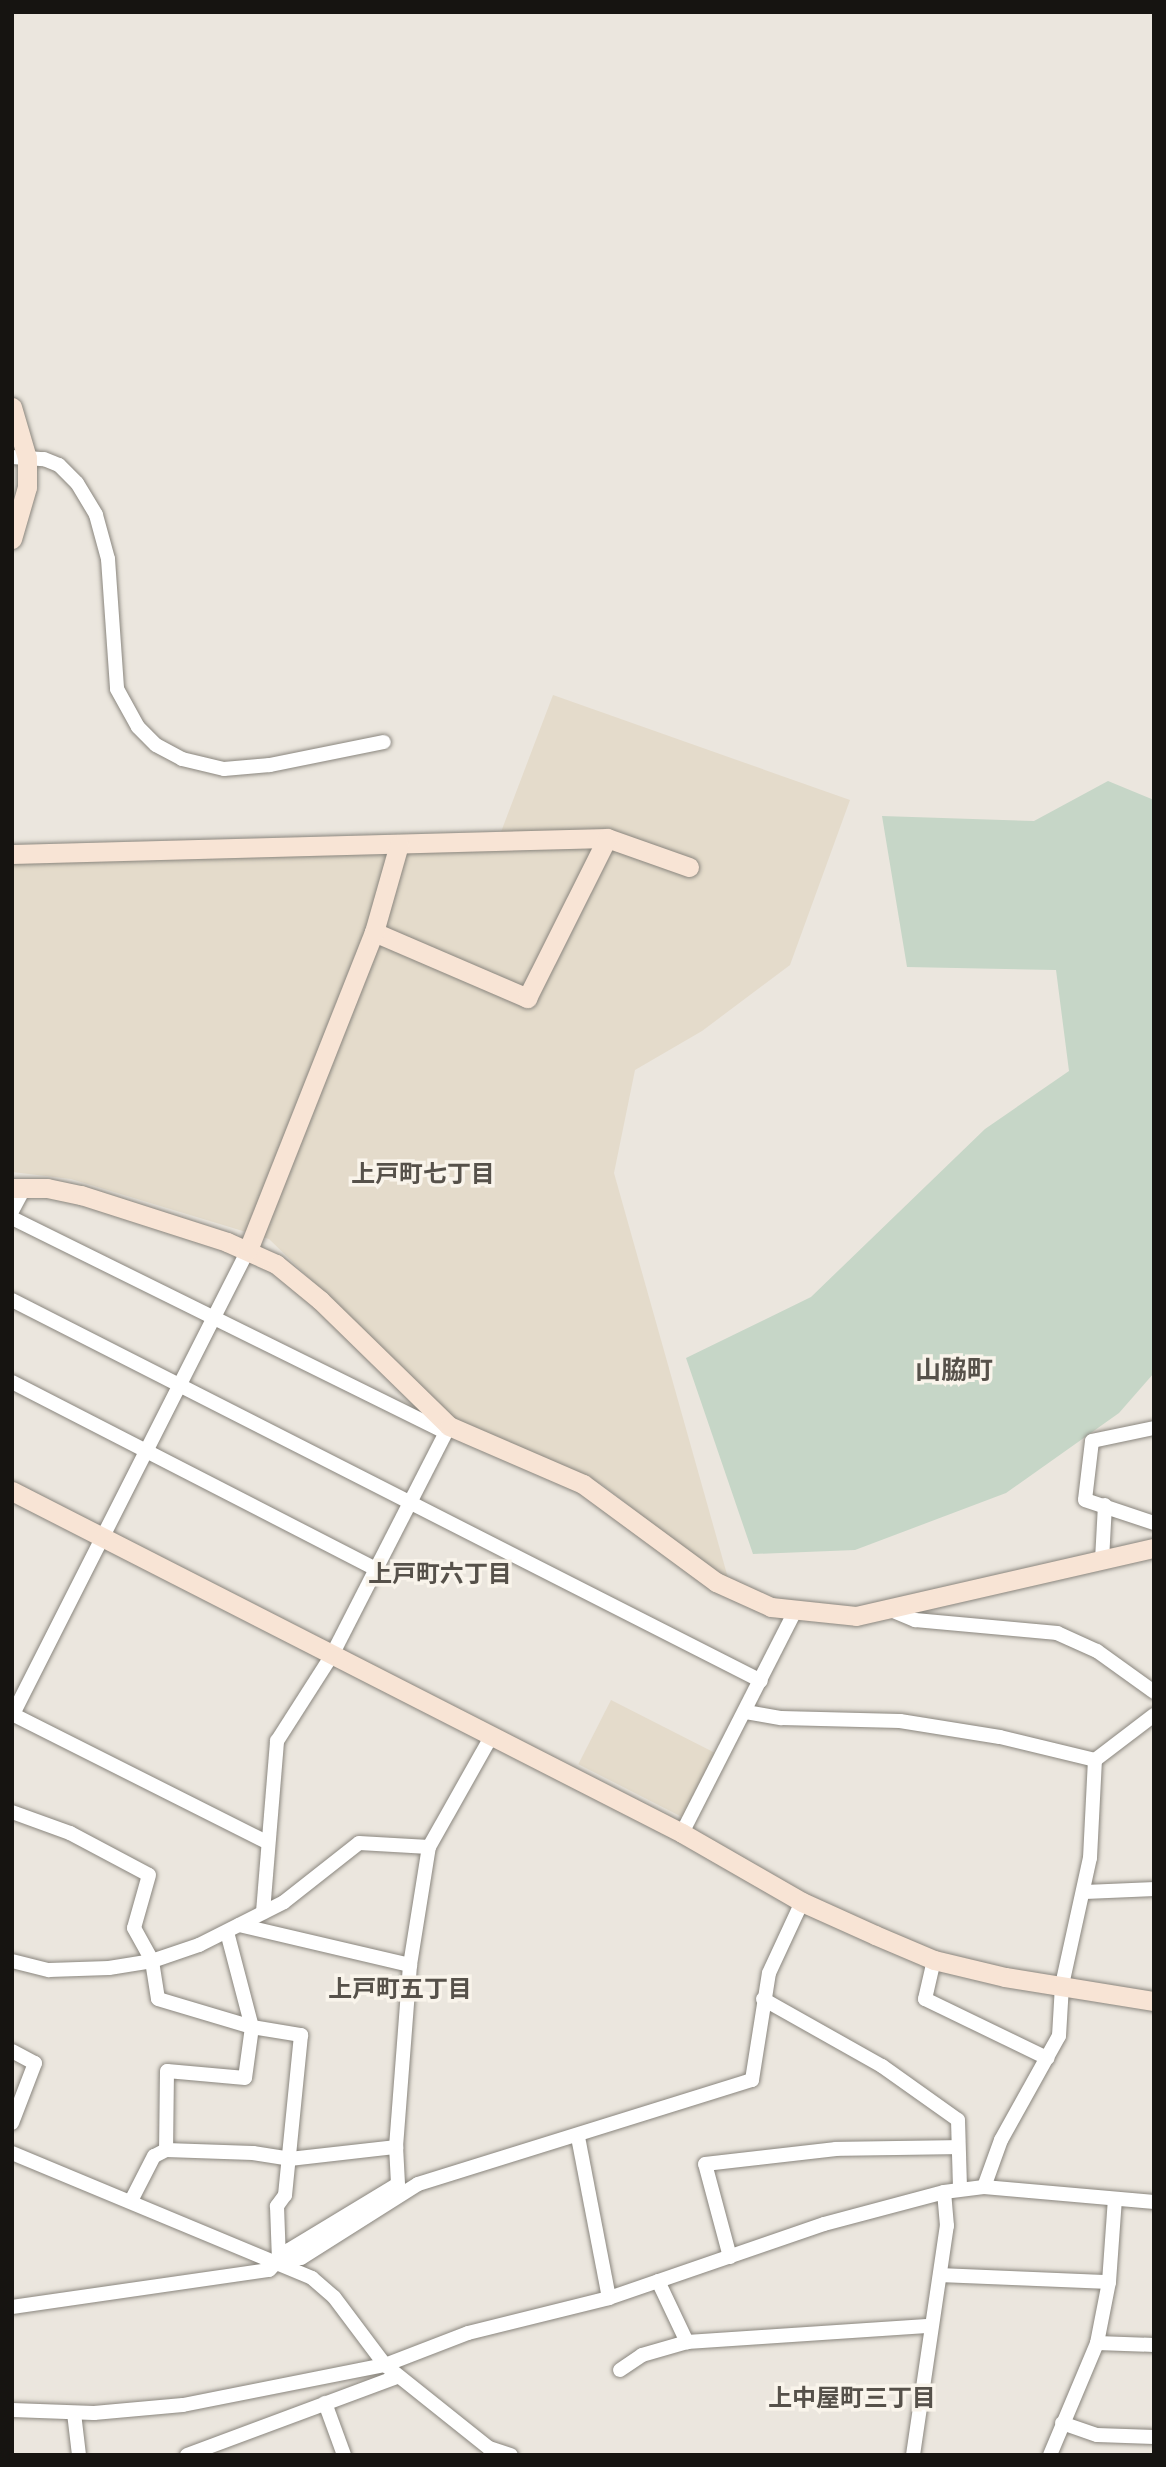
<!DOCTYPE html>
<html>
<head>
<meta charset="utf-8">
<style>
	body { margin:0 }
	#map { position:relative; width:1166px; height:2467px; overflow:hidden; background:#ebe6de; font-family:"DejaVu Sans","Noto Sans JP",sans-serif }
	div>[style] { position:absolute }
	.built>* { inset:0; background:#e4dbcb; transform-origin:0 0 }
	.green>* { inset:0; background:#c6d6c7 }
	.roads { filter:drop-shadow(0 0 2px #8a867e) drop-shadow(0 0 2px #8a867e) }
	.street>* { height:14px; margin:-7px; padding:0 7px; transform-origin:7px; border-radius:7px; background:#fff }
	.secondary>* { height:19px; margin:-9.5px; padding:0 9.5px; transform-origin:9.5px; border-radius:9.5px; background:#f8e4d5 }
	span { translate:-50% -50%; white-space:nowrap; text-align:center; line-height:1.15; -webkit-text-stroke:7px #f9f4eb; paint-order:stroke }
	.neighbourhood-label { font-size:24px; color:#56514a; font-weight:700 }
	.quarter-label { font-size:26px; color:#56514a; font-weight:700 }
	.frame { position:absolute; inset:0; border:14px solid #161411; pointer-events:none }
</style>
</head>
<body>
<div id="map">
	<div class="built">
		<div style="clip-path:polygon(553px 695px,850px 800px,790px 965px,702px 1031px,635px 1070px,614px 1173px,730px 1585px,603px 1485px,456px 1421px,269px 1239px,71px 1179px,12px 1172px,12px 857px,496px 845px)"></div>
		<div style="left:611px;top:1700px;width:118px;height:72px;rotate:27deg"></div>
	</div>
	<div class="green">
		<div style="clip-path:polygon(1108px 781px,1154px 800px,1154px 1373px,1119px 1413px,1006px 1493px,855px 1550px,753px 1554px,686px 1358px,811px 1297px,985px 1129px,1069px 1071px,1056px 970px,907px 967px,882px 816px,1034px 821px)"></div>
	</div>
	<div class="roads">
		<div class="street">
			<div style="left:12px;top:457px;width:32px;rotate:4deg"></div>
			<div style="left:44px;top:459px;width:16px;rotate:22deg"></div>
			<div style="left:59px;top:465px;width:25px;rotate:45deg"></div>
			<div style="left:77px;top:483px;width:37px;rotate:59deg"></div>
			<div style="left:96px;top:515px;width:46px;rotate:74.7deg"></div>
			<div style="left:108px;top:559px;width:130px;rotate:86deg"></div>
			<div style="left:117px;top:689px;width:43px;rotate:61.1deg"></div>
			<div style="left:138px;top:727px;width:25px;rotate:45deg"></div>
			<div style="left:156px;top:745px;width:30px;rotate:28deg"></div>
			<div style="left:182px;top:759px;width:43px;rotate:13.4deg"></div>
			<div style="left:224px;top:769px;width:46px;rotate:-5deg"></div>
			<div style="left:270px;top:765px;width:116px;rotate:-11.4deg"></div>
			<div style="left:12px;top:1211px;width:27px;rotate:-62deg"></div>
			<div style="left:12px;top:1218px;width:483px;rotate:26.3deg"></div>
			<div style="left:12px;top:1300px;width:840px;rotate:26.96deg"></div>
			<div style="left:12px;top:1382px;width:409px;rotate:27.2deg"></div>
			<div style="left:1154px;top:1428px;width:63px;rotate:168.2deg"></div>
			<div style="left:1092px;top:1441px;width:59px;rotate:96.8deg"></div>
			<div style="left:1085px;top:1500px;width:73px;rotate:18.4deg"></div>
			<div style="left:1102px;top:1560px;width:55px;rotate:-86.9deg"></div>
			<div style="left:891px;top:1610px;width:26px;rotate:23deg"></div>
			<div style="left:915px;top:1620px;width:143px;rotate:5.2deg"></div>
			<div style="left:1057px;top:1633px;width:44px;rotate:24.2deg"></div>
			<div style="left:1097px;top:1651px;width:70px;rotate:35.7deg"></div>
			<div style="left:746px;top:1712px;width:36px;rotate:10deg"></div>
			<div style="left:781px;top:1718px;width:119px;rotate:1.4deg"></div>
			<div style="left:900px;top:1721px;width:101px;rotate:9.1deg"></div>
			<div style="left:1000px;top:1737px;width:98px;rotate:13.6deg"></div>
			<div style="left:12px;top:1714px;width:284px;rotate:26.7deg"></div>
			<div style="left:12px;top:1716px;width:522px;rotate:-63.14deg"></div>
			<div style="left:12px;top:1812px;width:62px;rotate:19.9deg"></div>
			<div style="left:70px;top:1833px;width:89px;rotate:28deg"></div>
			<div style="left:149px;top:1875px;width:55px;rotate:105.8deg"></div>
			<div style="left:134px;top:1928px;width:38px;rotate:61deg"></div>
			<div style="left:152px;top:1961px;width:38px;rotate:81deg"></div>
			<div style="left:158px;top:1999px;width:98px;rotate:16.6deg"></div>
			<div style="left:252px;top:2027px;width:51px;rotate:97.8deg"></div>
			<div style="left:245px;top:2078px;width:78px;rotate:-174.9deg"></div>
			<div style="left:167px;top:2071px;width:79px;rotate:90.7deg"></div>
			<div style="left:166px;top:2150px;width:13px;rotate:153deg"></div>
			<div style="left:154px;top:2156px;width:51px;rotate:117.1deg"></div>
			<div style="left:682px;top:1833px;width:249px;rotate:-63deg"></div>
			<div style="left:1086px;top:1892px;width:68px;rotate:-2.5deg"></div>
			<div style="left:263px;top:1912px;width:172px;rotate:-85.3deg"></div>
			<div style="left:277px;top:1741px;width:102px;rotate:-57.4deg"></div>
			<div style="left:332px;top:1655px;width:257px;rotate:-62.9deg"></div>
			<div style="left:239px;top:1925px;width:176px;rotate:13.2deg"></div>
			<div style="left:227px;top:1932px;width:98px;rotate:75.3deg"></div>
			<div style="left:252px;top:2027px;width:50px;rotate:9.3deg"></div>
			<div style="left:301px;top:2035px;width:161px;rotate:95.7deg"></div>
			<div style="left:285px;top:2195px;width:14px;rotate:126deg"></div>
			<div style="left:277px;top:2206px;width:55px;rotate:87.9deg"></div>
			<div style="left:934px;top:1960px;width:40px;rotate:103deg"></div>
			<div style="left:925px;top:1999px;width:136px;rotate:25.8deg"></div>
			<div style="left:12px;top:1961px;width:38px;rotate:14deg"></div>
			<div style="left:49px;top:1970px;width:60px;rotate:-1.9deg"></div>
			<div style="left:109px;top:1968px;width:44px;rotate:-9.2deg"></div>
			<div style="left:152px;top:1961px;width:50px;rotate:-18.8deg"></div>
			<div style="left:199px;top:1945px;width:95px;rotate:-26.8deg"></div>
			<div style="left:284px;top:1902px;width:95px;rotate:-38.2deg"></div>
			<div style="left:359px;top:1843px;width:70px;rotate:3.3deg"></div>
			<div style="left:763px;top:1999px;width:137px;rotate:29.4deg"></div>
			<div style="left:882px;top:2066px;width:93px;rotate:35.4deg"></div>
			<div style="left:958px;top:2120px;width:69px;rotate:88.3deg"></div>
			<div style="left:12px;top:2051px;width:26px;rotate:28deg"></div>
			<div style="left:35px;top:2063px;width:64px;rotate:111deg"></div>
			<div style="left:578px;top:2137px;width:164px;rotate:79.1deg"></div>
			<div style="left:166px;top:2150px;width:87px;rotate:2deg"></div>
			<div style="left:253px;top:2153px;width:37px;rotate:9deg"></div>
			<div style="left:290px;top:2159px;width:107px;rotate:-6.5deg"></div>
			<div style="left:12px;top:2153px;width:325px;rotate:22.6deg"></div>
			<div style="left:312px;top:2278px;width:29px;rotate:41deg"></div>
			<div style="left:334px;top:2297px;width:85px;rotate:53.1deg"></div>
			<div style="left:385px;top:2365px;width:89px;rotate:-21.1deg"></div>
			<div style="left:468px;top:2333px;width:145px;rotate:-13.9deg"></div>
			<div style="left:609px;top:2298px;width:227px;rotate:-19deg"></div>
			<div style="left:824px;top:2224px;width:124px;rotate:-14.9deg"></div>
			<div style="left:944px;top:2192px;width:40px;rotate:-7.1deg"></div>
			<div style="left:984px;top:2187px;width:171px;rotate:5deg"></div>
			<div style="left:984px;top:2187px;width:50px;rotate:-70.1deg"></div>
			<div style="left:1001px;top:2140px;width:119px;rotate:-60.9deg"></div>
			<div style="left:1059px;top:2036px;width:51px;rotate:-86.6deg"></div>
			<div style="left:1062px;top:1985px;width:130px;rotate:-77.6deg"></div>
			<div style="left:1090px;top:1858px;width:98px;rotate:-87.1deg"></div>
			<div style="left:1095px;top:1760px;width:74px;rotate:-37.3deg"></div>
			<div style="left:730px;top:2257px;width:96px;rotate:-105deg"></div>
			<div style="left:705px;top:2164px;width:132px;rotate:-6.5deg"></div>
			<div style="left:836px;top:2149px;width:121px;rotate:-0.9deg"></div>
			<div style="left:279px;top:2261px;width:22px;rotate:-8deg"></div>
			<div style="left:301px;top:2258px;width:138px;rotate:-32.3deg"></div>
			<div style="left:418px;top:2184px;width:350px;rotate:-17.3deg"></div>
			<div style="left:752px;top:2080px;width:108px;rotate:-81deg"></div>
			<div style="left:769px;top:1973px;width:78px;rotate:-65.1deg"></div>
			<div style="left:940px;top:2275px;width:169px;rotate:2.4deg"></div>
			<div style="left:658px;top:2281px;width:68px;rotate:64.6deg"></div>
			<div style="left:687px;top:2342px;width:244px;rotate:-3.8deg"></div>
			<div style="left:12px;top:2307px;width:260px;rotate:-8.2deg"></div>
			<div style="left:269px;top:2270px;width:28px;rotate:-45deg"></div>
			<div style="left:289px;top:2250px;width:127px;rotate:-31.2deg"></div>
			<div style="left:398px;top:2184px;width:37px;rotate:-93deg"></div>
			<div style="left:396px;top:2147px;width:183px;rotate:-85.6deg"></div>
			<div style="left:410px;top:1965px;width:120px;rotate:-80.9deg"></div>
			<div style="left:429px;top:1847px;width:126px;rotate:-60.6deg"></div>
			<div style="left:1097px;top:2343px;width:57px;rotate:2deg"></div>
			<div style="left:620px;top:2370px;width:27px;rotate:-34deg"></div>
			<div style="left:642px;top:2355px;width:47px;rotate:-16.1deg"></div>
			<div style="left:325px;top:2403px;width:55px;rotate:69.9deg"></div>
			<div style="left:12px;top:2410px;width:82px;rotate:2.1deg"></div>
			<div style="left:94px;top:2413px;width:89px;rotate:-5.1deg"></div>
			<div style="left:183px;top:2405px;width:206px;rotate:-11.2deg"></div>
			<div style="left:385px;top:2365px;width:133px;rotate:38.6deg"></div>
			<div style="left:489px;top:2448px;width:23px;rotate:18deg"></div>
			<div style="left:74px;top:2413px;width:42px;rotate:83.2deg"></div>
			<div style="left:1062px;top:2423px;width:37px;rotate:19deg"></div>
			<div style="left:1097px;top:2435px;width:57px;rotate:2deg"></div>
			<div style="left:187px;top:2455px;width:224px;rotate:-20.4deg"></div>
			<div style="left:913px;top:2455px;width:232px;rotate:-81.6deg"></div>
			<div style="left:947px;top:2226px;width:34px;rotate:-95deg"></div>
			<div style="left:1050px;top:2455px;width:121px;rotate:-67.2deg"></div>
			<div style="left:1097px;top:2343px;width:62px;rotate:-78.9deg"></div>
			<div style="left:1109px;top:2282px;width:83px;rotate:-85.9deg"></div>
		</div>
		<div class="secondary">
			<div style="left:12px;top:407px;width:53px;rotate:73.6deg"></div>
			<div style="left:27px;top:458px;width:29px;rotate:90deg"></div>
			<div style="left:27px;top:487px;width:54px;rotate:106.1deg"></div>
			<div style="left:12px;top:854px;width:595px;rotate:-1.54deg"></div>
			<div style="left:607px;top:838px;width:87px;rotate:19.5deg"></div>
			<div style="left:374px;top:932px;width:167px;rotate:23.3deg"></div>
			<div style="left:527px;top:998px;width:179px;rotate:-63.4deg"></div>
			<div style="left:12px;top:1188px;width:35px"></div>
			<div style="left:47px;top:1188px;width:35px;rotate:12deg"></div>
			<div style="left:81px;top:1195px;width:153px;rotate:17.8deg"></div>
			<div style="left:227px;top:1242px;width:54px;rotate:24.2deg"></div>
			<div style="left:276px;top:1264px;width:57px;rotate:39.3deg"></div>
			<div style="left:320px;top:1300px;width:180px;rotate:44.3deg"></div>
			<div style="left:449px;top:1426px;width:146px;rotate:23.4deg"></div>
			<div style="left:583px;top:1484px;width:165px;rotate:36.4deg"></div>
			<div style="left:716px;top:1582px;width:60px;rotate:24.4deg"></div>
			<div style="left:771px;top:1607px;width:85px;rotate:6deg"></div>
			<div style="left:856px;top:1616px;width:306px;rotate:-12.9deg"></div>
			<div style="left:248px;top:1250px;width:342px;rotate:-68.4deg"></div>
			<div style="left:374px;top:932px;width:91px;rotate:-74.1deg"></div>
			<div style="left:12px;top:1491px;width:752px;rotate:27.04deg"></div>
			<div style="left:682px;top:1833px;width:138px;rotate:29.9deg"></div>
			<div style="left:802px;top:1902px;width:80px;rotate:24.3deg"></div>
			<div style="left:875px;top:1935px;width:64px;rotate:23deg"></div>
			<div style="left:934px;top:1960px;width:73px;rotate:13.5deg"></div>
			<div style="left:1005px;top:1977px;width:151px;rotate:9.2deg"></div>
		</div>
	</div>
	<div class="neighbourhood-label">
		<span style="left:423px;top:1175px">上戸町七丁目</span>
		<span style="left:440px;top:1575px">上戸町六丁目</span>
		<span style="left:400px;top:1990px">上戸町五丁目</span>
		<span style="left:852px;top:2399px">上中屋町三丁目</span>
	</div>
	<div class="quarter-label">
		<span style="left:954px;top:1371px">山脇町</span>
	</div>
	<div class="frame"></div>
</div>
</body>
</html>
